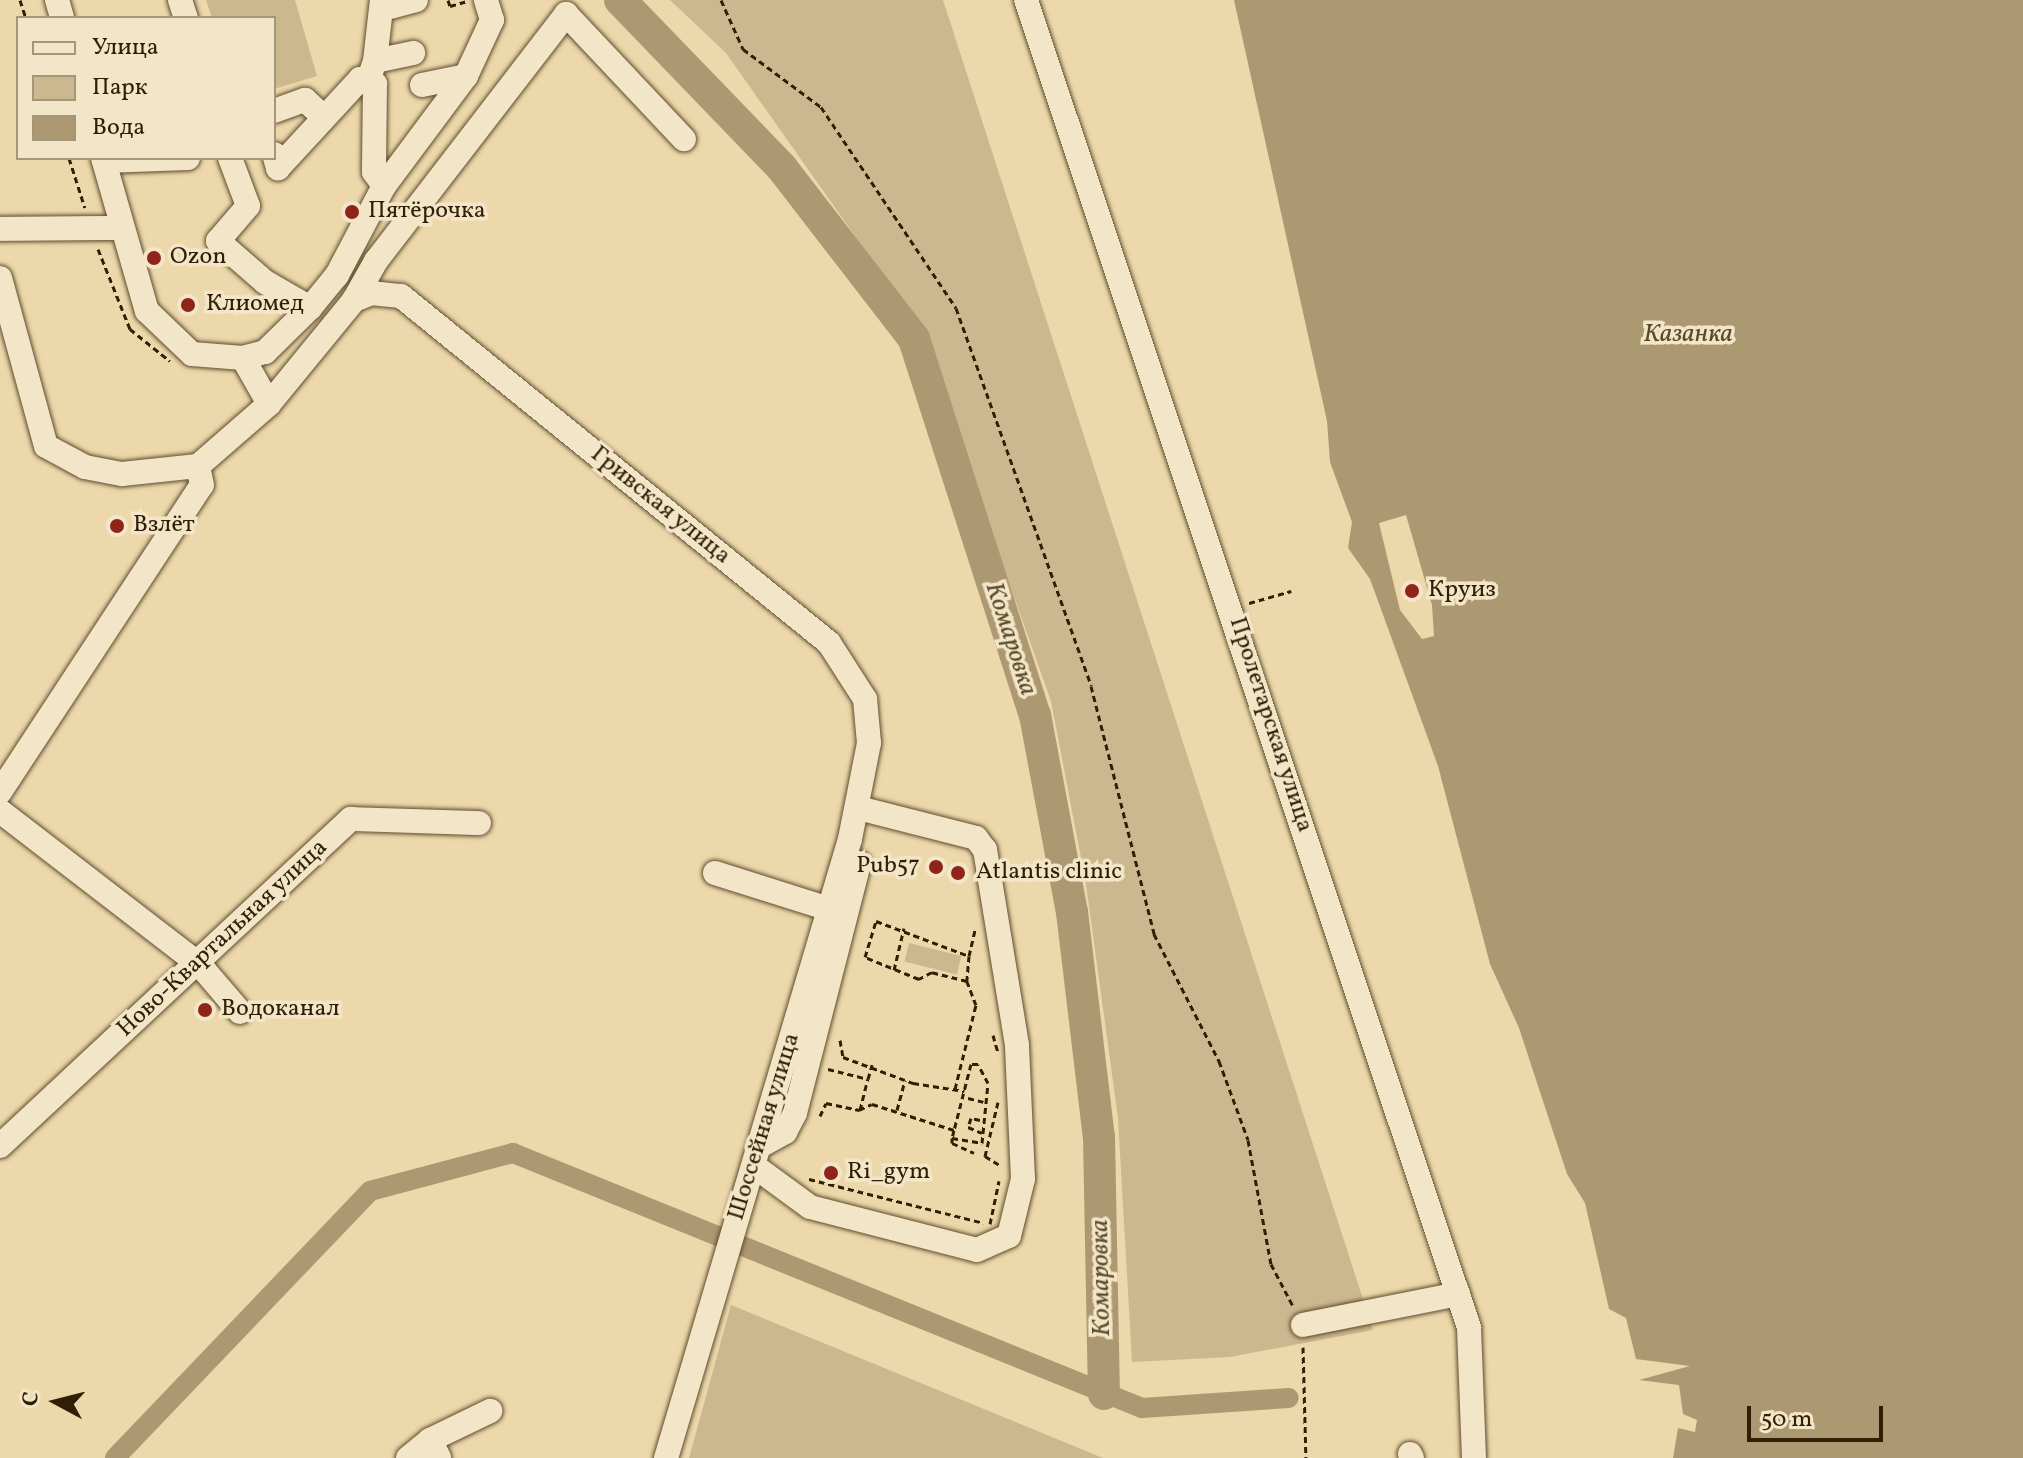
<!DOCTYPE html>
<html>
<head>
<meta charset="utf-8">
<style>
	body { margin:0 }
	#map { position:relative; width:2023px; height:1458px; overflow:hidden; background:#ecd8aa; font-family:Vollkorn,serif }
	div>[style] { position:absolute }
	.green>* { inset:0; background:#ccb88e; transform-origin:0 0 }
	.water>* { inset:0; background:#ac9972 }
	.canal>* { height:20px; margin:-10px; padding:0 10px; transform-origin:10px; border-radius:10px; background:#ac9972 }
	.river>* { height:32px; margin:-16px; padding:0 16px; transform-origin:16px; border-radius:16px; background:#ac9972 }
	.path>* { height:3px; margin-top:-1.5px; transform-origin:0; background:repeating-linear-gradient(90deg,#301e05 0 6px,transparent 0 10px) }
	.roads { filter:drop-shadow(0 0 2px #5f4c2e) drop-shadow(0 0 2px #5f4c2e) }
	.minor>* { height:24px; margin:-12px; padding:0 12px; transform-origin:12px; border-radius:12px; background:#f3e6c8 }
	.dots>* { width:22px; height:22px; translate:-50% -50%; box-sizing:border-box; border:4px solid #f3e6c8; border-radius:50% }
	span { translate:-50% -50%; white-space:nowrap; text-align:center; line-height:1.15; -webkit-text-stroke:7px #f3e6c8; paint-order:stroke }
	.poi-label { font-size:24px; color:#301e05 }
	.left { translate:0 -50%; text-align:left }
	.right { translate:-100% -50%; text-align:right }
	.street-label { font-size:24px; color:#301e05 }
	.water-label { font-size:26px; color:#5b492b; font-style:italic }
	.legend { position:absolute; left:16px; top:16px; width:260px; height:144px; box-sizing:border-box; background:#f3e6c8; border:2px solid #a5967a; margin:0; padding:10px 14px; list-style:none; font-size:24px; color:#301e05 }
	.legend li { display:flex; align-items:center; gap:16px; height:40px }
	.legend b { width:40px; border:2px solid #a5967a }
	.north { position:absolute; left:16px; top:1362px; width:80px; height:80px; -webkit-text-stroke:6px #f3e6c8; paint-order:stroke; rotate:277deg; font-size:22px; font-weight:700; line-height:32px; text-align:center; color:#301e05 }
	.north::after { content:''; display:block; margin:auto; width:28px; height:36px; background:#301e05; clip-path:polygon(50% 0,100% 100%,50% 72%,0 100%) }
	.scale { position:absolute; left:1747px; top:1406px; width:136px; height:36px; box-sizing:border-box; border:4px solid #301e05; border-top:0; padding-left:10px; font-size:24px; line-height:28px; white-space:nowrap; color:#301e05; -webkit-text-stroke:6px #f3e6c8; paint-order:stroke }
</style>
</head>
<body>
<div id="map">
	<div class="green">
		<div style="clip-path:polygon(206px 0,295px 0,317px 76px,274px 89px,274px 18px,212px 18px)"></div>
		<div style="clip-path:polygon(670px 0,943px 0,1373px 1330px,1230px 1357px,1132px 1362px,1118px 1118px,1086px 884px,1051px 701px,917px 324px,726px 53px)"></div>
		<div style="left:909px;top:943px;width:54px;height:19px;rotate:14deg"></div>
		<div style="clip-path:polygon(731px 1305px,1103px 1458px,689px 1458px)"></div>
	</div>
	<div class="water">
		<div style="clip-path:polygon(evenodd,1234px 0,2023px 0,2023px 1458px,1673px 1458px,1678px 1428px,1695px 1432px,1697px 1420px,1683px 1414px,1679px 1385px,1639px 1380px,1690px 1366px,1636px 1359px,1626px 1318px,1609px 1309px,1585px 1203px,1567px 1174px,1519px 1028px,1490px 964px,1438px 766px,1370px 579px,1348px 548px,1352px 522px,1330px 462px,1327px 421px,1234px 0,1406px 515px,1432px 605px,1434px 636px,1422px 639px,1400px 610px,1379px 523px,1406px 515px)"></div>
	</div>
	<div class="canal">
		<div style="left:115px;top:1458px;width:369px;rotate:-46.3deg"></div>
		<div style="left:370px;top:1191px;width:148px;rotate:-14.9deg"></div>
		<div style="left:513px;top:1153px;width:679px;rotate:22.07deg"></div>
		<div style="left:1142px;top:1408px;width:147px;rotate:-3.9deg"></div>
	</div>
	<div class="river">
		<div style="left:620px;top:0;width:233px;rotate:46deg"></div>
		<div style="left:782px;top:168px;width:216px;rotate:52.3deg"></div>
		<div style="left:914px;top:339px;width:395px;rotate:72.2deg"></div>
		<div style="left:1035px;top:715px;width:200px;rotate:79.4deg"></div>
		<div style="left:1072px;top:912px;width:227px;rotate:83.2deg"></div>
		<div style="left:1099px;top:1137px;width:257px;rotate:88.9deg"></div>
	</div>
	<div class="path">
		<div style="left:20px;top:0;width:19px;rotate:72deg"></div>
		<div style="left:448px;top:0;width:6px;rotate:72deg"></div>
		<div style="left:450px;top:6px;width:18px;rotate:-16deg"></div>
		<div style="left:721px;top:0;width:54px;rotate:65.8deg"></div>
		<div style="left:743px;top:49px;width:97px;rotate:36.6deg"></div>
		<div style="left:821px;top:107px;width:242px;rotate:56.1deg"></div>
		<div style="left:956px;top:308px;width:401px;rotate:70.3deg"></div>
		<div style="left:1091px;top:686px;width:256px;rotate:75.7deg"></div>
		<div style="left:1154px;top:934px;width:143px;rotate:62.9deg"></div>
		<div style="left:1219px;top:1061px;width:84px;rotate:69.8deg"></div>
		<div style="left:1248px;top:1140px;width:126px;rotate:79.5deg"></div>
		<div style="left:1271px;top:1264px;width:47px;rotate:62.4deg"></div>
		<div style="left:69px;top:158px;width:52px;rotate:72.3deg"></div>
		<div style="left:98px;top:249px;width:86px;rotate:68.2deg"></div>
		<div style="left:130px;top:329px;width:51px;rotate:38.7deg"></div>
		<div style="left:1249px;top:603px;width:44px;rotate:-15.9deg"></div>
		<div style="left:876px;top:921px;width:99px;rotate:20.6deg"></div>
		<div style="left:969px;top:956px;width:25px;rotate:95deg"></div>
		<div style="left:967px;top:981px;width:36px;rotate:-166deg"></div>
		<div style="left:932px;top:972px;width:15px;rotate:152deg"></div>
		<div style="left:919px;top:979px;width:58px;rotate:-157.8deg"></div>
		<div style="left:865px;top:957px;width:38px;rotate:-73deg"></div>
		<div style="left:969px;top:956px;width:27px;rotate:-77deg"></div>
		<div style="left:894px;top:970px;width:43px;rotate:-76.6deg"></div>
		<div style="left:993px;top:1035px;width:18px;rotate:74deg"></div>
		<div style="left:840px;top:1040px;width:17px;rotate:80deg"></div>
		<div style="left:843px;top:1057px;width:75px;rotate:20.4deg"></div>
		<div style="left:913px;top:1083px;width:52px;rotate:8.9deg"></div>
		<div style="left:828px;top:1069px;width:41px;rotate:14deg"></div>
		<div style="left:868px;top:1079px;width:15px;rotate:-74deg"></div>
		<div style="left:955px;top:1089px;width:87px;rotate:-76deg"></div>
		<div style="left:976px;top:1005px;width:26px;rotate:-111deg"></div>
		<div style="left:968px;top:1098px;width:16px;rotate:14deg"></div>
		<div style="left:998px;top:1102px;width:56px;rotate:103.5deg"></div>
		<div style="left:985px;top:1156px;width:19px;rotate:32deg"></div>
		<div style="left:860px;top:1110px;width:32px;rotate:-76deg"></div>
		<div style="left:897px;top:1110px;width:31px;rotate:-75deg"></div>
		<div style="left:820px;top:1116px;width:14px;rotate:-65deg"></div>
		<div style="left:826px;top:1103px;width:34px;rotate:12deg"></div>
		<div style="left:859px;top:1110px;width:14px;rotate:-25deg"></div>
		<div style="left:872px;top:1104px;width:86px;rotate:17.6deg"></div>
		<div style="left:980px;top:1120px;width:9px;rotate:-167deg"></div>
		<div style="left:971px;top:1118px;width:9px;rotate:108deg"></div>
		<div style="left:968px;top:1127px;width:15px;rotate:23deg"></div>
		<div style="left:952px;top:1138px;width:30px;rotate:9deg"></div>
		<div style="left:982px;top:1143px;width:60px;rotate:-84.3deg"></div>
		<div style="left:988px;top:1083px;width:21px;rotate:-118deg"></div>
		<div style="left:978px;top:1064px;width:7px;rotate:180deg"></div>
		<div style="left:971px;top:1064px;width:68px;rotate:104.4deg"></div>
		<div style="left:954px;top:1130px;width:8px;rotate:104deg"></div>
		<div style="left:952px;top:1138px;width:5px;rotate:90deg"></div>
		<div style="left:952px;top:1143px;width:24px;rotate:24deg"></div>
		<div style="left:809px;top:1179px;width:180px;rotate:14.1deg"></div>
		<div style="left:990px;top:1224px;width:44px;rotate:-78.2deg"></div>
		<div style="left:1303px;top:1347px;width:111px;rotate:88.5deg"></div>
	</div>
	<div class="roads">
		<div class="minor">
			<div style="left:57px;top:0;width:19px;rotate:74deg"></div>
			<div style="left:180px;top:0;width:19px;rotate:72deg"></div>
			<div style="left:1026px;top:0;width:1400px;rotate:71.55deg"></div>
			<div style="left:1469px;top:1328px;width:130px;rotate:87.8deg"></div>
			<div style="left:383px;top:9px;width:34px;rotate:-15deg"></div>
			<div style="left:375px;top:61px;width:61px;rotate:-83.5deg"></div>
			<div style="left:370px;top:75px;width:15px;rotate:-70deg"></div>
			<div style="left:375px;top:61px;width:39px;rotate:-12deg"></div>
			<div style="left:422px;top:85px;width:45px;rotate:-11.6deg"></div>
			<div style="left:274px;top:111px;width:33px;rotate:-20deg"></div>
			<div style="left:305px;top:100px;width:24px;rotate:42deg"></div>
			<div style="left:274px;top:154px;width:15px;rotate:74deg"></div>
			<div style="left:278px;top:168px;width:121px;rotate:-47.3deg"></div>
			<div style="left:360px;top:79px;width:16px;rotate:18deg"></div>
			<div style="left:375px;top:84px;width:88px;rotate:90.7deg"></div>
			<div style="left:374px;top:172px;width:17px;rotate:54deg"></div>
			<div style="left:103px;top:158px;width:159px;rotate:74deg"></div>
			<div style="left:147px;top:311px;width:62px;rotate:43.7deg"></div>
			<div style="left:192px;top:354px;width:51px;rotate:4.5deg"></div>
			<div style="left:243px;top:358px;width:53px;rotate:60.5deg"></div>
			<div style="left:230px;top:158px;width:51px;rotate:69.4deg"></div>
			<div style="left:248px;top:206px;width:46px;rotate:130.6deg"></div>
			<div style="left:218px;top:241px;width:62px;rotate:41.1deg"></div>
			<div style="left:265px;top:282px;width:52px;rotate:30deg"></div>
			<div style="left:310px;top:308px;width:63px;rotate:135.6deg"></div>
			<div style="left:265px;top:352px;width:23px;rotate:165deg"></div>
			<div style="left:104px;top:161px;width:84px;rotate:-2deg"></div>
			<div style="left:0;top:229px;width:122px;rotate:-0.5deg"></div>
			<div style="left:0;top:278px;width:174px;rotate:74.7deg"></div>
			<div style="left:46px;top:446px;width:44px;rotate:28.3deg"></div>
			<div style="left:85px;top:467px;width:38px;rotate:11deg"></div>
			<div style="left:122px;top:474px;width:76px;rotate:-6deg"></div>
			<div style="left:198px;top:466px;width:94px;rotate:-41.1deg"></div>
			<div style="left:269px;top:404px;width:134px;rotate:-50.7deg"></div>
			<div style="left:354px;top:300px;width:45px;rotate:-60.6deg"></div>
			<div style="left:376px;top:261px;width:312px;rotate:-52.4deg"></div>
			<div style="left:566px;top:14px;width:172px;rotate:46.7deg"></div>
			<div style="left:354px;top:300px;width:18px;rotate:-22deg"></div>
			<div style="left:371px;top:293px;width:30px;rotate:6deg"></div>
			<div style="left:401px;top:296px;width:551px;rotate:39.03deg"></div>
			<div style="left:829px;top:643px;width:67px;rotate:57.3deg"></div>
			<div style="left:865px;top:699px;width:44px;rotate:84.8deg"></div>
			<div style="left:869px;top:743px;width:98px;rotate:101.2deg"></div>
			<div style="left:850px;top:839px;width:646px;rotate:106.55deg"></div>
			<div style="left:310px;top:308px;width:43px;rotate:-50.7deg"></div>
			<div style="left:337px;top:275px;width:101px;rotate:-62.2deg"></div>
			<div style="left:384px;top:186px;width:137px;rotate:-53.3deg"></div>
			<div style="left:466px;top:76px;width:62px;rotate:-65.1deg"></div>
			<div style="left:492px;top:20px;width:21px;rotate:-107deg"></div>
			<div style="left:0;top:792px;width:367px;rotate:-56.7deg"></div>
			<div style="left:202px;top:485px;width:19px;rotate:-102deg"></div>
			<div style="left:0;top:811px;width:251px;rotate:37.6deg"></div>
			<div style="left:199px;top:964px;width:63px;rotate:49.5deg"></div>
			<div style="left:715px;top:873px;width:120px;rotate:17.5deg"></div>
			<div style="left:0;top:1146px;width:480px;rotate:-43deg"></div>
			<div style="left:351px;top:819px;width:128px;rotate:1.8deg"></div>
			<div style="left:760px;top:1146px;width:29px;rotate:-29deg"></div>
			<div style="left:785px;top:1132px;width:21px;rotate:-62deg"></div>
			<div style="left:795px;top:1113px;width:258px;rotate:-75.6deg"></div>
			<div style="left:754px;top:1166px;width:69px;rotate:36.2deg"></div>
			<div style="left:810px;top:1207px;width:172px;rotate:14.4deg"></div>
			<div style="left:977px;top:1250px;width:35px;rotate:-24deg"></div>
			<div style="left:1009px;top:1236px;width:59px;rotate:-76.2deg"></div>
			<div style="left:1023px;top:1179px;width:134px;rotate:-92.6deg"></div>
			<div style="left:1017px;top:1045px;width:198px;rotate:-99.3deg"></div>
			<div style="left:985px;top:850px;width:15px;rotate:-127deg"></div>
			<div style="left:976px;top:838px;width:122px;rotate:-165.7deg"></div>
			<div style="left:1303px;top:1325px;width:158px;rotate:-11.3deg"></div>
			<div style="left:430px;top:1440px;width:67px;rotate:-25.8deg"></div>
			<div style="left:1410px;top:1454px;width:4px;rotate:63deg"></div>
			<div style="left:408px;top:1458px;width:28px;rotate:-39deg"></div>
			<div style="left:430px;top:1440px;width:20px;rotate:63deg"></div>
		</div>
	</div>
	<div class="dots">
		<div style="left:352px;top:212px;background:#8f2418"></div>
		<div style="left:154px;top:258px;background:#8f2418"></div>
		<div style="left:188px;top:305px;background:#8f2418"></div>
		<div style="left:117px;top:526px;background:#8f2418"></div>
		<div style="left:1412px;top:591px;background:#8f2418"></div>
		<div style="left:936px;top:867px;background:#8f2418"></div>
		<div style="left:958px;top:873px;background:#8f2418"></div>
		<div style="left:205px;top:1010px;background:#8f2418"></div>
		<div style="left:831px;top:1173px;background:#8f2418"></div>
	</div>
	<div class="poi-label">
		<span class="left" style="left:368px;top:212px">Пятёрочка</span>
		<span class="left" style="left:170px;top:258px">Ozon</span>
		<span class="left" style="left:206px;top:305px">Клиомед</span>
		<span class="left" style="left:133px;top:526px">Взлёт</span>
		<span class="left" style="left:1428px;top:591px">Круиз</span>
		<span class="right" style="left:920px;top:867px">Pub57</span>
		<span class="left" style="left:976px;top:873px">Atlantis clinic</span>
		<span class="left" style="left:221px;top:1010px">Водоканал</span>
		<span class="left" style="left:847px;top:1173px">Ri_gym</span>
	</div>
	<div class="street-label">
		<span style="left:660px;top:506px;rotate:39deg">Гривская улица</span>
		<span style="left:1270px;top:725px;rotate:72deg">Пролетарская улица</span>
		<span style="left:223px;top:939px;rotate:-43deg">Ново-Квартальная улица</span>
		<span style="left:765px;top:1127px;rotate:-73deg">Шоссейная улица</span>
	</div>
	<div class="water-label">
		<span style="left:1688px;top:335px">Казанка</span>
		<span style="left:1010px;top:639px;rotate:72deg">Комаровка</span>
		<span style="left:1102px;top:1278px;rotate:-91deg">Комаровка</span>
	</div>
	<ul class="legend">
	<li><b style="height:10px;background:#f3e6c8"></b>Улица</li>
	<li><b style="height:22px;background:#ccb88e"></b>Парк</li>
	<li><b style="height:22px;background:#ac9972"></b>Вода</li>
	</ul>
	<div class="north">С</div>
	<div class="scale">50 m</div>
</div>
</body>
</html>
